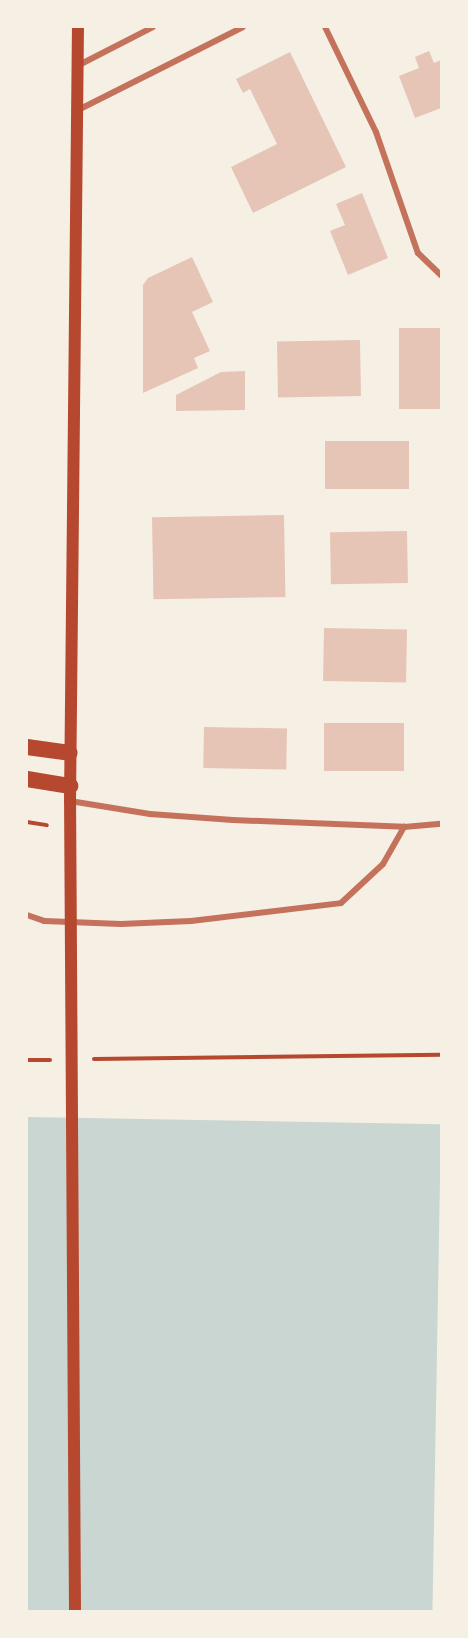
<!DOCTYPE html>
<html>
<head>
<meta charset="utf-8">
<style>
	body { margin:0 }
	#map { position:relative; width:468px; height:1638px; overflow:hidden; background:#f6efe4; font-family:"Varela Round",sans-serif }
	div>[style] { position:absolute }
	.water>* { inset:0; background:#c9d6d2; transform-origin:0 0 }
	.building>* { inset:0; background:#e6c5b7; transform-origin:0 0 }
	.path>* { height:4px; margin:-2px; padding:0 2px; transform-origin:2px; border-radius:2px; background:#b5482f }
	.minor>* { height:6px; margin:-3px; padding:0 3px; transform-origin:3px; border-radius:3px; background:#c5725c }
	.secondary>* { height:12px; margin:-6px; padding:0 6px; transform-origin:6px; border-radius:6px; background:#b5482f }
	.trunk>* { height:16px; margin:-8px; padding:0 8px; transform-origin:8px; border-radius:8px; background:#b5482f }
	span { translate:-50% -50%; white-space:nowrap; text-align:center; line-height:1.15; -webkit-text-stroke:4.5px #f6efe4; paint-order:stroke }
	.frame { position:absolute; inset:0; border:28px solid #f6efe4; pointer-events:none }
</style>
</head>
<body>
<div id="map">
	<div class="water">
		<div style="left:27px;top:1117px;width:414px;height:494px;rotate:1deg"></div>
	</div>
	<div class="building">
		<div style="clip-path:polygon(429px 51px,434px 63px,441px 60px,441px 108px,415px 118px,399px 76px,419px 68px,415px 57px)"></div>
		<div style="clip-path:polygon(290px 52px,346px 167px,253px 213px,231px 167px,277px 144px,250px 89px,243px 93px,236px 79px)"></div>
		<div style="clip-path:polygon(362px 193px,388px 258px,348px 275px,330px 231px,345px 225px,336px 204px)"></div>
		<div style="clip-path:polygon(192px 257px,213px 302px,192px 312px,210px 351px,194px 358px,198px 368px,143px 393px,143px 285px,148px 278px)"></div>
		<div style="left:399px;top:328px;width:42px;height:81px"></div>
		<div style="left:360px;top:340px;width:56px;height:83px;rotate:89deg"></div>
		<div style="clip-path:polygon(245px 371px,245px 410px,176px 411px,176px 395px,221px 372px)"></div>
		<div style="left:325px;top:441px;width:84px;height:48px"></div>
		<div style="left:284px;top:515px;width:82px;height:132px;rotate:89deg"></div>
		<div style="left:407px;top:531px;width:52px;height:77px;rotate:89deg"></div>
		<div style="left:324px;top:628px;width:83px;height:53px;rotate:1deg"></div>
		<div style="left:324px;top:723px;width:80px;height:48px"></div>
		<div style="left:204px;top:727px;width:83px;height:41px;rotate:1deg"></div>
	</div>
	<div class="path">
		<div style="left:27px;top:822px;width:20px;rotate:9deg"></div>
		<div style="left:94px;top:1059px;width:347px;rotate:-0.7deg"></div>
		<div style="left:27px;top:1060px;width:23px"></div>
	</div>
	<div class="minor">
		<div style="left:325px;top:27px;width:117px;rotate:64.1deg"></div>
		<div style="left:376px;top:132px;width:128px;rotate:70.9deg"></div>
		<div style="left:418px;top:253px;width:32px;rotate:44deg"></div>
		<div style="left:79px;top:65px;width:83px;rotate:-27.2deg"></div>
		<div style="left:80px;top:109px;width:182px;rotate:-26.7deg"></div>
		<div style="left:70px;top:801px;width:81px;rotate:9.2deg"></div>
		<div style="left:150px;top:814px;width:83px;rotate:4.1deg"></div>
		<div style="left:233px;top:820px;width:171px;rotate:2.3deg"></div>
		<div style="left:404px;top:827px;width:37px;rotate:-5deg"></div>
		<div style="left:27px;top:915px;width:18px;rotate:19deg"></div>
		<div style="left:44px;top:921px;width:77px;rotate:2.2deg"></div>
		<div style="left:121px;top:924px;width:70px;rotate:-2.5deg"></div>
		<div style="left:191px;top:921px;width:151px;rotate:-6.8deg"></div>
		<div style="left:341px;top:903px;width:57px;rotate:-42.9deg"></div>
		<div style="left:383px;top:864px;width:43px;rotate:-60.4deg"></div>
	</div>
	<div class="secondary">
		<div style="left:75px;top:1611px;width:810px;rotate:-90.35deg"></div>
		<div style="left:70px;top:801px;width:774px;rotate:-89.41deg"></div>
	</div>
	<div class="trunk">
		<div style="left:27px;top:747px;width:43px;rotate:7.9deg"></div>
		<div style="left:27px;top:779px;width:44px;rotate:9.2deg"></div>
	</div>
	<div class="frame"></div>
</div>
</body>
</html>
